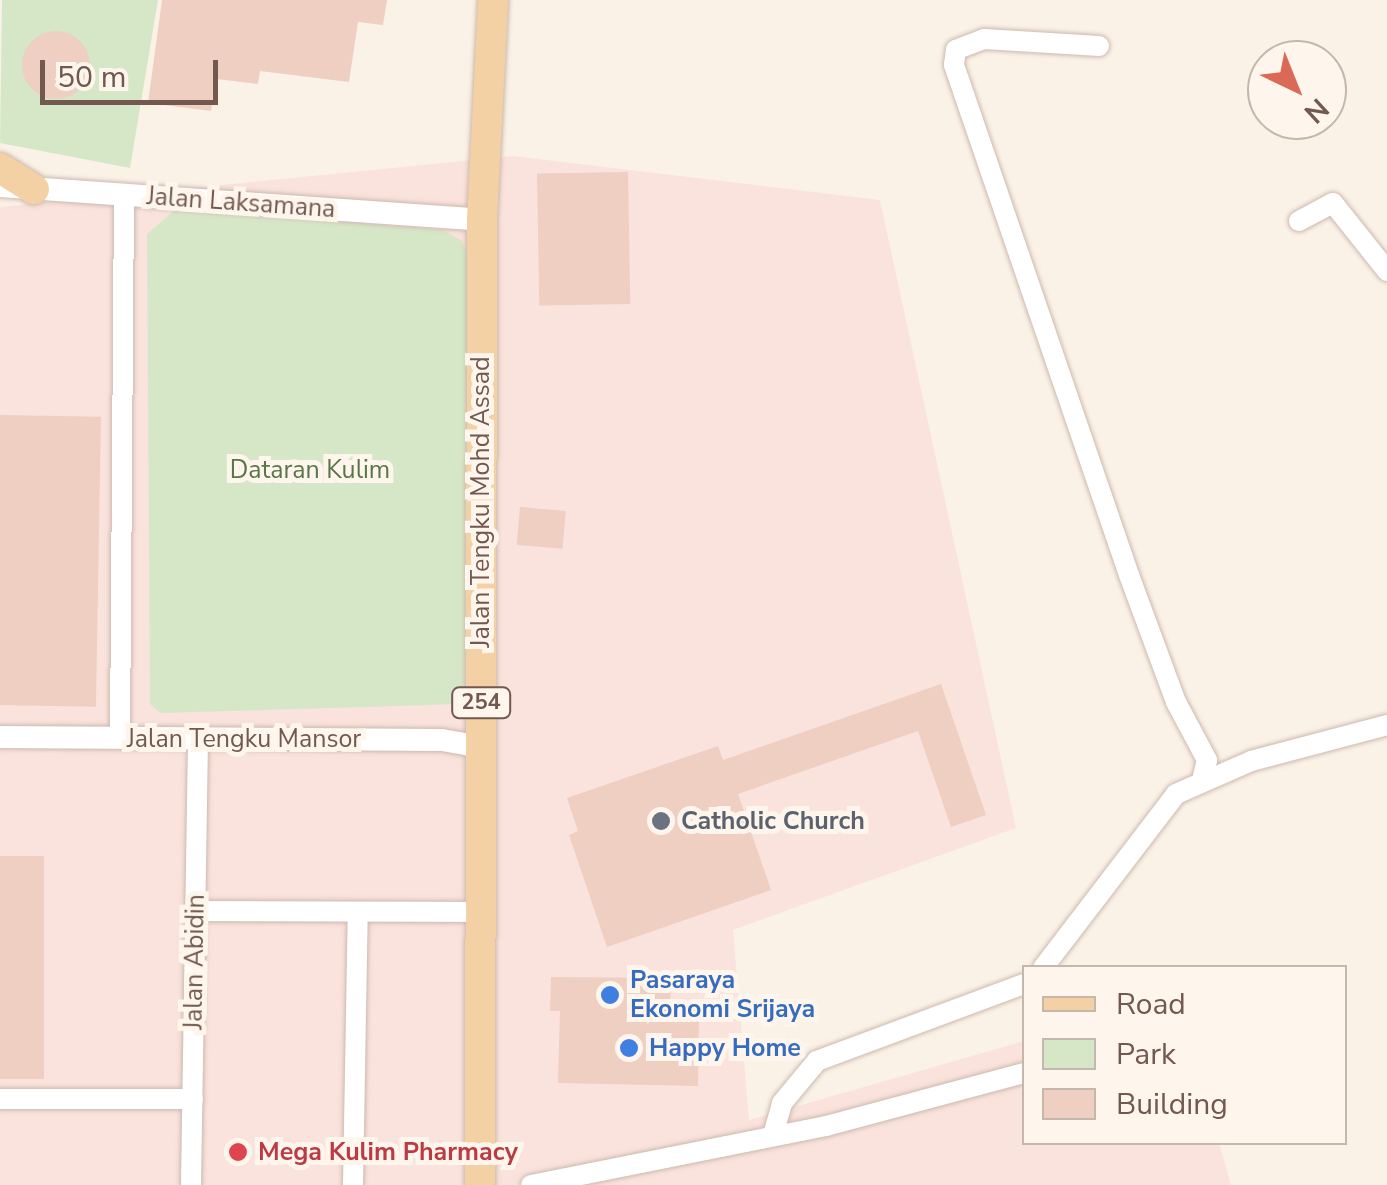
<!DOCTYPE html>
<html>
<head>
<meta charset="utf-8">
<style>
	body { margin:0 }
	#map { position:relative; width:1387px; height:1185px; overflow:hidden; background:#fbf2e7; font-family:"Nunito Sans",sans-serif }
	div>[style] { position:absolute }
	.commercial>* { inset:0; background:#fae3dc }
	.green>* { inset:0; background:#d6e7c7 }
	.building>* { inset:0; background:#eecfc1; transform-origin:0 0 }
	.round { border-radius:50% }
	.roads { filter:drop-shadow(0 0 2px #ccb9ae) drop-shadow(0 0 2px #ccb9ae) }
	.minor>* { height:20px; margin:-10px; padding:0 10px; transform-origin:10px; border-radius:10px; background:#fff }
	.tertiary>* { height:22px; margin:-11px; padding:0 11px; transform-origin:11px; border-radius:11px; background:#fff }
	.primary>* { height:30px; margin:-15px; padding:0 15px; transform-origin:15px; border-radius:15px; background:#f4d0a5 }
	.dots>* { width:28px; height:28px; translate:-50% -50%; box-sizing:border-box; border:5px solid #fef6ed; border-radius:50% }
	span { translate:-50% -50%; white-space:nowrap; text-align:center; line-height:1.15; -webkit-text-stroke:10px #fef6ed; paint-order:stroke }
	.shield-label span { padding:2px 8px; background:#fef6ed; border:2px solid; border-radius:8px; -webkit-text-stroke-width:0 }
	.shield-label { font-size:22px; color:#72584e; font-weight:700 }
	.street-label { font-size:25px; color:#72584e }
	.park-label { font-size:25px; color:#597746 }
	.worship-label { font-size:25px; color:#5b616d; font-weight:700 }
	.left { translate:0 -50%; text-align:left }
	.shop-label { font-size:25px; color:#366cbe; font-weight:700 }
	.health-label { font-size:25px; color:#be3a42; font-weight:700 }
	.legend { position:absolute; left:1022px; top:965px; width:325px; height:180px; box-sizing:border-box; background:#fef6ed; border:2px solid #c6b7ad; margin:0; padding:12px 18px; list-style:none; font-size:30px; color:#72584e }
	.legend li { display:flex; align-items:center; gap:20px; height:50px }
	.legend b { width:50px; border:2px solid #c6b7ad }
	.north { position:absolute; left:1247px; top:40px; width:100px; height:100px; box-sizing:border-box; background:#fef6ed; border:2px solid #c6b7ad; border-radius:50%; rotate:137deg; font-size:28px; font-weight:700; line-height:40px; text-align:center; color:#72584e }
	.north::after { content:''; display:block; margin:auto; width:35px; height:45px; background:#da6a57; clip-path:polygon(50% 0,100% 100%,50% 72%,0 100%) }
	.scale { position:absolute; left:40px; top:60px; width:178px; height:45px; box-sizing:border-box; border:5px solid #72584e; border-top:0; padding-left:12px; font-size:30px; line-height:35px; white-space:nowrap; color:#72584e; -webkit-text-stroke:8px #fef6ed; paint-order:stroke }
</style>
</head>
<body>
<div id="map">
	<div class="commercial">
		<div style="clip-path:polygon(513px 156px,880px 200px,1016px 828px,733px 930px,749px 1120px,1024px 1041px,1024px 1142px,1219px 1143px,1231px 1185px,0 1185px,0 207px)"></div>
	</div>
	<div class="green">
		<div style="clip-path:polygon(2px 0,158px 0,130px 168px,0 143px)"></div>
		<div style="clip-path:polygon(177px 208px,442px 230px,461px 240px,470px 256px,471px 696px,463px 704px,160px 713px,150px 704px,147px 234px)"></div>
	</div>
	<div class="building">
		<div style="clip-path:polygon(162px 0,387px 0,383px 25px,358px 22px,349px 82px,260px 71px,258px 84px,216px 79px,211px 111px,148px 103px)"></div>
		<div class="round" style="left:22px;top:31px;width:68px;height:68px"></div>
		<div style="left:628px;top:172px;width:132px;height:91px;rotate:89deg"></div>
		<div style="left:0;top:415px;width:101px;height:290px;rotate:1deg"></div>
		<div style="left:520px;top:507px;width:46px;height:38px;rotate:5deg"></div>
		<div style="clip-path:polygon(941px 684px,986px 815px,951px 827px,918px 731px,738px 794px,771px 890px,607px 947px,569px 835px,578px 831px,567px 798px,718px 746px,723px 760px)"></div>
		<div style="left:44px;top:856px;width:223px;height:44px;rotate:90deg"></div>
		<div style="clip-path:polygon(551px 977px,671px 978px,670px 1013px,699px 1013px,698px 1086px,558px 1083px,560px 1011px,550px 1011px)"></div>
	</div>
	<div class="roads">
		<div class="minor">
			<div style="left:1099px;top:46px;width:115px;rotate:-176.5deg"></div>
			<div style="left:984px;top:39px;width:30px;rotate:159deg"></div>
			<div style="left:956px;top:50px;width:15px;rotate:98deg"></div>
			<div style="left:954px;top:65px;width:539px;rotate:71.06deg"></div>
			<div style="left:1129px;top:575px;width:135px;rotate:69.7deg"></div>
			<div style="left:1176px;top:702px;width:66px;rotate:61.9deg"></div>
			<div style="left:1207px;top:760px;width:21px;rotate:104deg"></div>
			<div style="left:1299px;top:221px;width:38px;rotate:-28deg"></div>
			<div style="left:1333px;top:203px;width:87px;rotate:51.5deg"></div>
			<div style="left:120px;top:738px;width:543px;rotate:-89.58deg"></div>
			<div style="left:196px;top:911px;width:285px;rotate:0.2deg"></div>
			<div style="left:1043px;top:968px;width:219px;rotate:-52.6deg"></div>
			<div style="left:1176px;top:794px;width:82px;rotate:-23.7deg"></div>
			<div style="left:1251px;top:761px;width:141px;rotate:-14.8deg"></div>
			<div style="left:0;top:1099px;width:193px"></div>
			<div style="left:773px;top:1135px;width:33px;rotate:-74deg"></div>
			<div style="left:782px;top:1103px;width:55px;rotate:-50.2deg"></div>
			<div style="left:817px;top:1061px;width:221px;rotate:-20.4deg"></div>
			<div style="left:191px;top:1185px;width:446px;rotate:-89.1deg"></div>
			<div style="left:353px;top:1185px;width:273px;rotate:-89deg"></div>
			<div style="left:531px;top:1185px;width:301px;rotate:-11.3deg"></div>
			<div style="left:826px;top:1126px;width:205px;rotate:-15deg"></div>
		</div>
		<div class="tertiary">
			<div style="left:0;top:186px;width:483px;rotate:4deg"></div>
			<div style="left:0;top:737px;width:442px;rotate:0.4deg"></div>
			<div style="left:442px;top:740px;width:29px;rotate:10deg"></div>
			<div style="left:471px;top:745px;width:16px;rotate:50deg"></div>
		</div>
		<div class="primary">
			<div style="left:0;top:168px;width:40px;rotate:32deg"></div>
			<div style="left:480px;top:1185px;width:965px;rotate:-89.88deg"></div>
			<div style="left:482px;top:220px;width:220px;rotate:-87.1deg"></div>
		</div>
	</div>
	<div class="dots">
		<div style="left:661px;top:821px;background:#6b7280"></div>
		<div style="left:610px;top:995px;background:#3f7fe0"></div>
		<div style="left:629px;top:1048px;background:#3f7fe0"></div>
		<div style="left:238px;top:1152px;background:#e0444e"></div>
	</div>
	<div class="shield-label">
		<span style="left:481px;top:703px">254</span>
	</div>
	<div class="street-label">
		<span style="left:241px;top:203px;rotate:4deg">Jalan Laksamana</span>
		<span style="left:481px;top:502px;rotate:-90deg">Jalan Tengku Mohd Assad</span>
		<span style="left:244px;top:739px">Jalan Tengku Mansor</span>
		<span style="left:195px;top:962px;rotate:-89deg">Jalan Abidin</span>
	</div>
	<div class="park-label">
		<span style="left:310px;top:470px">Dataran Kulim</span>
	</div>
	<div class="worship-label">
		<span class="left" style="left:681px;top:821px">Catholic Church</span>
	</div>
	<div class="shop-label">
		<span class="left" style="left:630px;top:995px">Pasaraya<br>Ekonomi Srijaya</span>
		<span class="left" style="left:649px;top:1048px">Happy Home</span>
	</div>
	<div class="health-label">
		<span class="left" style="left:258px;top:1152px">Mega Kulim Pharmacy</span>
	</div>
	<ul class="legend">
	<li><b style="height:12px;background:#f4d0a5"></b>Road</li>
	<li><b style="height:28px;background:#d6e7c7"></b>Park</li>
	<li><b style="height:28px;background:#eecfc1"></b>Building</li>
	</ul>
	<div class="north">N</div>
	<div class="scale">50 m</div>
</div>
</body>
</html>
